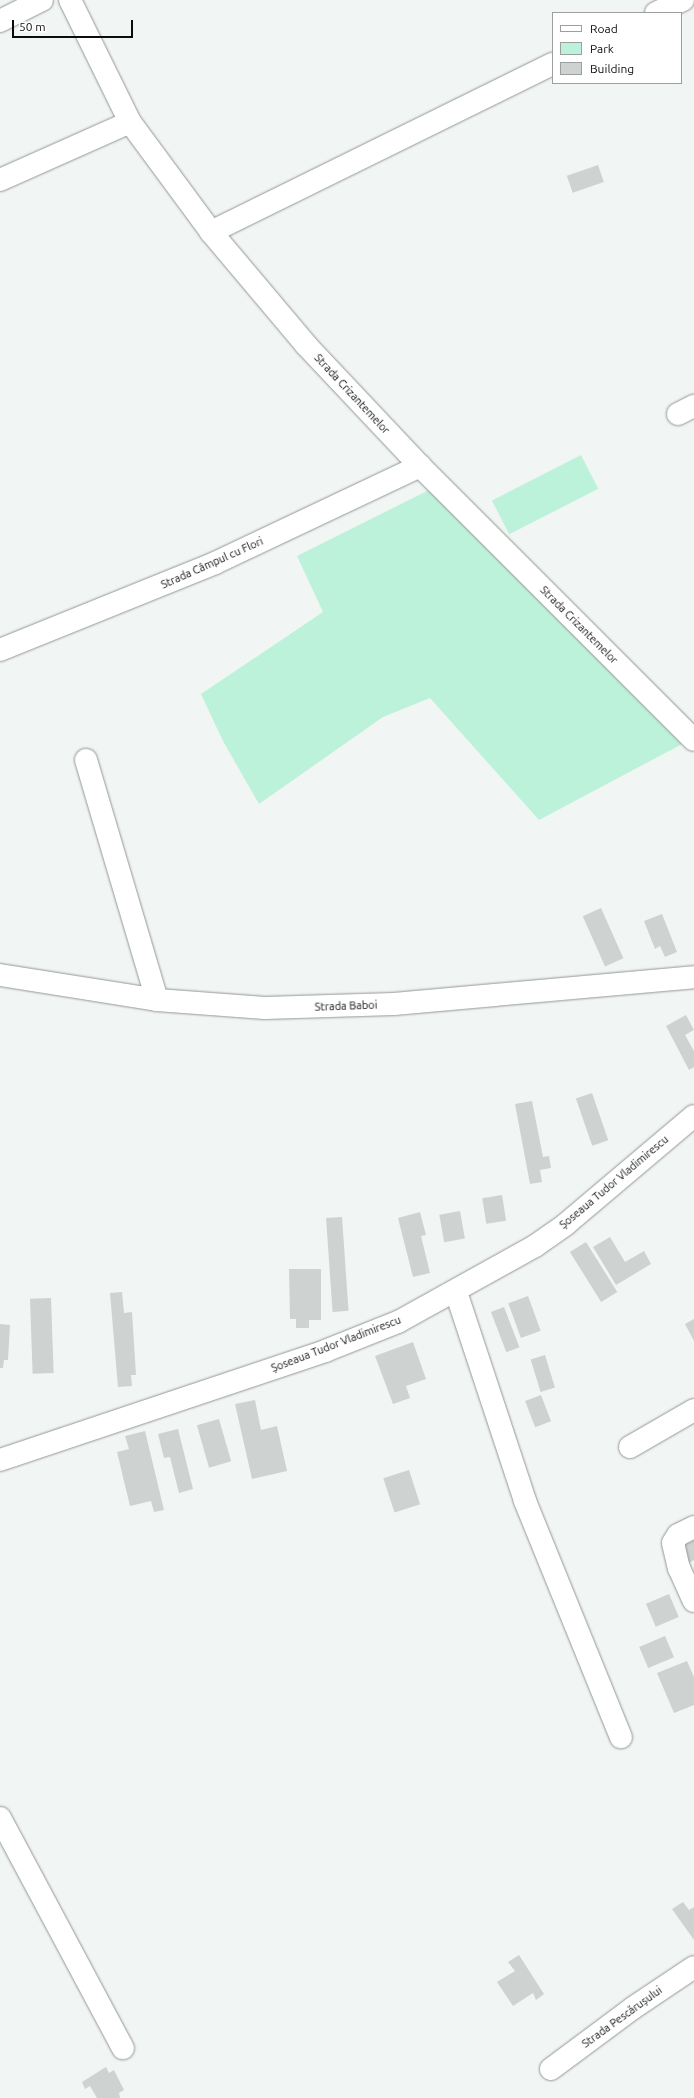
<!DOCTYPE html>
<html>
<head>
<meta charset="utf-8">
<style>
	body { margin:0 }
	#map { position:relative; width:694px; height:2098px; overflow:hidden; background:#f1f5f3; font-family:Ubuntu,sans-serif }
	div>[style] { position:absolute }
	.green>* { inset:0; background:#bdf2da; transform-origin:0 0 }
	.building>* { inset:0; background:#ced2d0; transform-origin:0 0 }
	.roads { filter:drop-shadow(0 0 1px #939795) drop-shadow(0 0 1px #939795) }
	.minor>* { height:22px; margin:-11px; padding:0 11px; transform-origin:11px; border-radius:11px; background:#fff }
	.major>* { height:22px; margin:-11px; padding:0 11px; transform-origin:11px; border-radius:11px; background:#fff }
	span { translate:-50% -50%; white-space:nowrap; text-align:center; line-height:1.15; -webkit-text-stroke:3px #fff; paint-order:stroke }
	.street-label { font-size:11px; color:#0b0d0c }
	.legend { position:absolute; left:552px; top:12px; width:130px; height:72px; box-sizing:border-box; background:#fff; border:1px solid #9d9e9e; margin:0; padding:5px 7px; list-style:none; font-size:12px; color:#0b0d0c }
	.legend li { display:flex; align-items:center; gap:8px; height:20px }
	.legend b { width:20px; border:1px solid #9d9e9e }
	.scale { position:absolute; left:12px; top:20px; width:121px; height:18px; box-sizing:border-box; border:2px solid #0b0d0c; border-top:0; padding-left:5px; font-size:12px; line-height:14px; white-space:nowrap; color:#0b0d0c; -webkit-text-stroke:3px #fff; paint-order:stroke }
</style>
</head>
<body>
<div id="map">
	<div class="green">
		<div style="left:581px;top:455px;width:38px;height:100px;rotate:63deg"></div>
		<div style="clip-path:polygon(431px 489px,686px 742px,539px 820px,430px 698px,383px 717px,259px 804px,223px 741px,201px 694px,323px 612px,297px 556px)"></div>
	</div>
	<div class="building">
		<div style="left:598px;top:165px;width:18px;height:33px;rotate:71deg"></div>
		<div style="left:601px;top:908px;width:55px;height:20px;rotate:66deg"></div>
		<div style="clip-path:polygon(662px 914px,677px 952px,665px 957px,660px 946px,655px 949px,644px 921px)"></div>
		<div style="clip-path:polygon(686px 1015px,694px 1030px,685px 1035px,694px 1051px,694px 1067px,689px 1070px,666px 1026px)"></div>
		<div style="left:592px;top:1093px;width:50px;height:17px;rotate:71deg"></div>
		<div style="clip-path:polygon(532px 1101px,543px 1157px,549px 1156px,551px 1168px,540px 1170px,542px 1182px,530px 1184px,515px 1104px)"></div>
		<div style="left:502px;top:1195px;width:26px;height:20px;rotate:81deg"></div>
		<div style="left:460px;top:1211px;width:28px;height:21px;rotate:80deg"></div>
		<div style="clip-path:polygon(420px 1212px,426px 1235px,421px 1236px,430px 1273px,413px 1277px,398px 1218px)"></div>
		<div style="left:342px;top:1217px;width:94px;height:16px;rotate:86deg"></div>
		<div style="clip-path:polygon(610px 1237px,625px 1262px,644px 1251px,651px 1264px,616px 1285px,593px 1247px)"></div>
		<div style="left:586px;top:1242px;width:59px;height:19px;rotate:58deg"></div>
		<div style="clip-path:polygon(289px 1269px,321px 1269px,321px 1320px,309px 1320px,309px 1328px,296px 1328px,296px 1319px,290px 1319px)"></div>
		<div style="clip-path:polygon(122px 1292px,124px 1313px,132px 1312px,136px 1375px,131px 1375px,132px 1386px,118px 1387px,110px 1293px)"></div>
		<div style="left:528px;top:1296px;width:37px;height:21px;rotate:70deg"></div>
		<div style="left:51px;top:1298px;width:75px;height:21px;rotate:88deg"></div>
		<div style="left:504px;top:1307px;width:43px;height:14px;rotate:69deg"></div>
		<div style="clip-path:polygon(694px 1319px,694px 1341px,685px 1324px)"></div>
		<div style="clip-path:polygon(0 1324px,10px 1325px,8px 1360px,4px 1360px,3px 1368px,0 1368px)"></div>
		<div style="clip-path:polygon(413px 1342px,426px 1379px,406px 1386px,410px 1398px,393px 1404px,375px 1356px)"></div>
		<div style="left:545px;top:1355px;width:34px;height:15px;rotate:73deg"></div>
		<div style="left:541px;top:1395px;width:28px;height:17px;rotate:69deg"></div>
		<div style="clip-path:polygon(255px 1400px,261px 1430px,277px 1426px,287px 1471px,252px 1479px,235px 1404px)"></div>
		<div style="left:219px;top:1419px;width:44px;height:23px;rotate:74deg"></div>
		<div style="clip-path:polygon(178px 1429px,193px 1489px,179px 1493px,170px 1457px,164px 1458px,158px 1434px)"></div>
		<div style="clip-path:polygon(145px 1431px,164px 1510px,154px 1512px,151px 1501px,130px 1506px,117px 1452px,129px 1449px,125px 1436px)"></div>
		<div style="left:409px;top:1470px;width:36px;height:27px;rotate:72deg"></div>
		<div style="clip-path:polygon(694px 1540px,694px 1560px,689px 1563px,680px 1547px)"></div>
		<div style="left:669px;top:1594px;width:25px;height:25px;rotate:67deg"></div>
		<div style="left:665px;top:1636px;width:23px;height:28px;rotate:67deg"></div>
		<div style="clip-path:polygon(687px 1661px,694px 1677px,694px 1705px,674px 1713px,657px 1673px)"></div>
		<div style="clip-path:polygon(683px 1902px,689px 1910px,694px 1907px,694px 1940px,672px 1909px)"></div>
		<div style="clip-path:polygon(519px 1955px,544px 1994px,536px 2000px,533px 1993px,513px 2006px,497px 1982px,515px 1971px,508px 1962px)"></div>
		<div style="clip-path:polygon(106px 2067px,109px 2073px,114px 2070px,124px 2090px,119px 2093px,120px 2098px,97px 2098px,90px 2086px,85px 2089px,82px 2082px)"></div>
	</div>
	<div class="roads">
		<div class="minor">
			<div style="left:70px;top:0;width:136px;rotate:63.8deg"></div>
			<div style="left:130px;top:122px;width:137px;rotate:53.6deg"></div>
			<div style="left:211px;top:232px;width:148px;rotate:49.9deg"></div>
			<div style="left:306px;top:345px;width:166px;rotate:46.7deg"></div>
			<div style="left:420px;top:466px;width:387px;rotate:45deg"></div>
			<div style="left:656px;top:13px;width:30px;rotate:-26deg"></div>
			<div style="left:0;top:21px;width:47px;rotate:-26.6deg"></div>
			<div style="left:0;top:180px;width:142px;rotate:-24deg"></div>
			<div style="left:211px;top:232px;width:381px;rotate:-26.2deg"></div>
			<div style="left:678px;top:414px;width:18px;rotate:-27deg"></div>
			<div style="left:0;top:650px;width:232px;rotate:-22deg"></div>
			<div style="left:215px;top:563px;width:227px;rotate:-25.3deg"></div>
			<div style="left:86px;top:760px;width:250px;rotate:73.5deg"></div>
			<div style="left:0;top:975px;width:159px;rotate:9deg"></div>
			<div style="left:157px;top:1000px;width:108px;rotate:4.2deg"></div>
			<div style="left:265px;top:1008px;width:129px;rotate:-1.8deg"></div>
			<div style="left:394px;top:1004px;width:301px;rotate:-5.1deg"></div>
			<div style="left:456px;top:1292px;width:220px;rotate:71.7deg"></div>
			<div style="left:525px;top:1501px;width:255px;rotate:67.9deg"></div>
			<div style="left:630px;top:1447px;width:74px;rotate:-30deg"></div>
			<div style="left:694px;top:1527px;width:18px;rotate:153deg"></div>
			<div style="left:678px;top:1535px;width:9px;rotate:122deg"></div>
			<div style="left:673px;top:1543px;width:26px;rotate:77deg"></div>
			<div style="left:679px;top:1568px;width:36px;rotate:66deg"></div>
			<div style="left:0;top:1818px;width:261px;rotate:61.9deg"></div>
			<div style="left:551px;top:2069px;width:102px;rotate:-36.6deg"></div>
			<div style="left:633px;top:2008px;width:73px;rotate:-33.9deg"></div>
		</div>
		<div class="major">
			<div style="left:0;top:1460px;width:343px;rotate:-18.5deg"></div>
			<div style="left:325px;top:1351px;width:79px;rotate:-21.7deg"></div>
			<div style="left:398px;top:1322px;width:157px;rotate:-29deg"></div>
			<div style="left:535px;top:1246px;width:38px;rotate:-35deg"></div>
			<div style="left:566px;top:1224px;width:167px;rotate:-40.2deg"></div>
		</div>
	</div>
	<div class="street-label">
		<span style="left:352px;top:394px;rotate:47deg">Strada Crizantemelor</span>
		<span style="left:212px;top:563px;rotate:-24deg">Strada Câmpul cu Flori</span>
		<span style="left:579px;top:625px;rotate:45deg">Strada Crizantemelor</span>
		<span style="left:346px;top:1006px;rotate:-2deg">Strada Baboi</span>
		<span style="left:614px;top:1182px;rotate:-40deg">Șoseaua Tudor Vladimirescu</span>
		<span style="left:336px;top:1344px;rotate:-21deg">Șoseaua Tudor Vladimirescu</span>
		<span style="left:622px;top:2017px;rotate:-36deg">Strada Pescărușului</span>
	</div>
	<ul class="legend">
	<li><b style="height:5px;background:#fff"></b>Road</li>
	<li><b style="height:11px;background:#bdf2da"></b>Park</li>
	<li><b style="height:11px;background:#ced2d0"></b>Building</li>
	</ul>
	<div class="scale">50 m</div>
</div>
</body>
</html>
